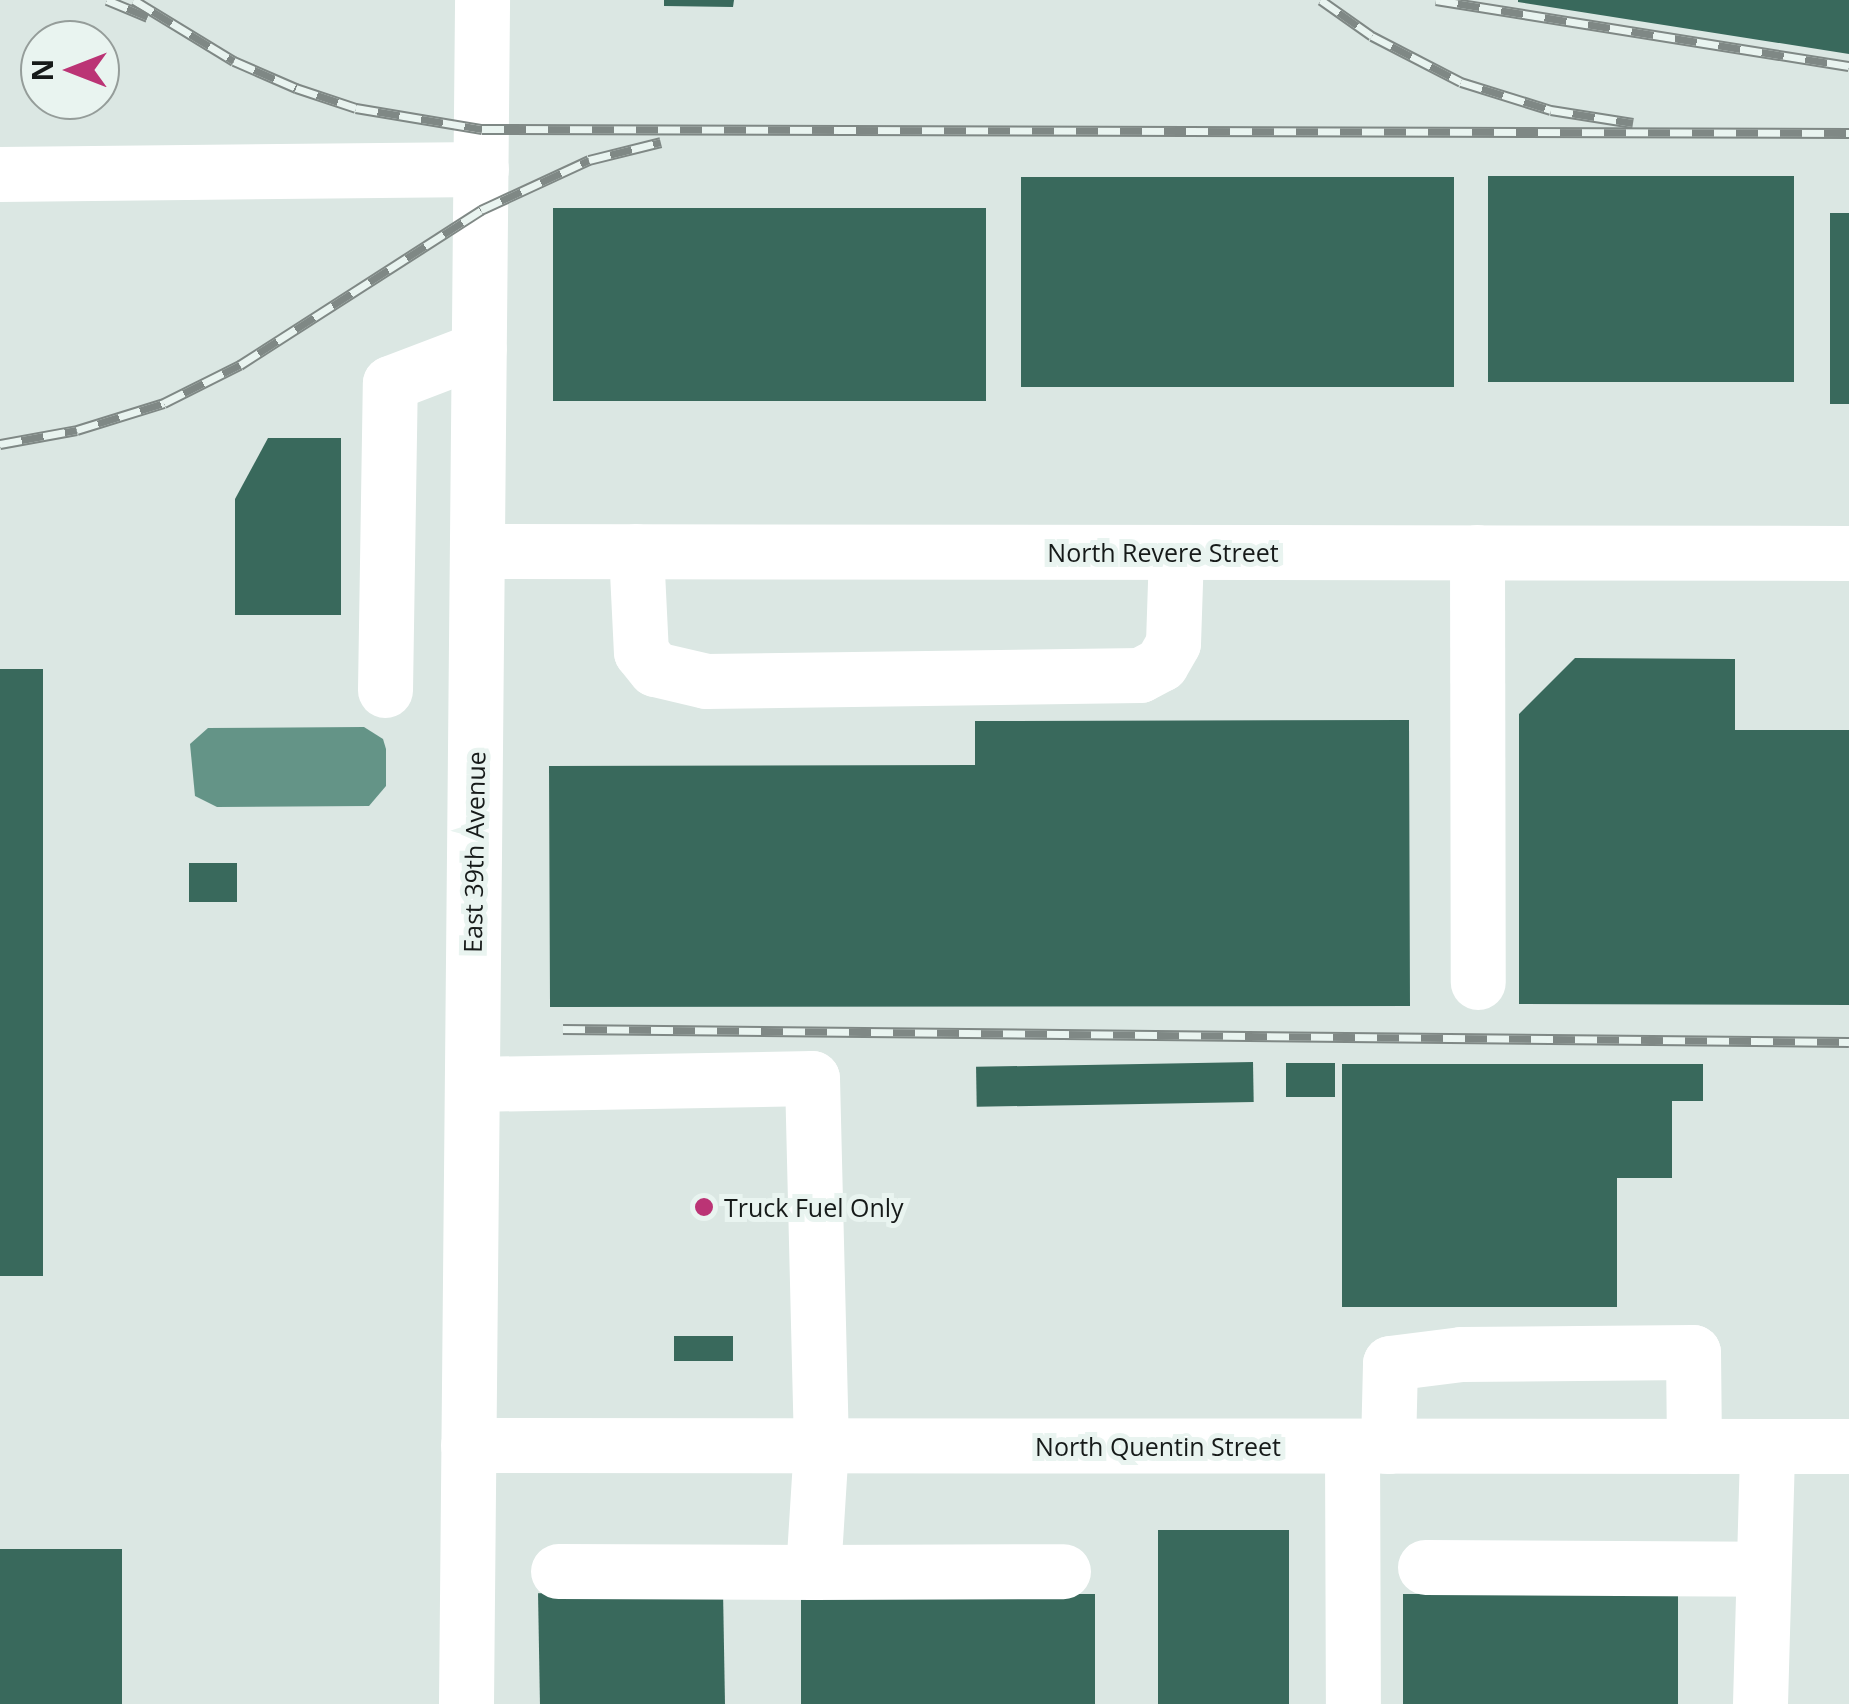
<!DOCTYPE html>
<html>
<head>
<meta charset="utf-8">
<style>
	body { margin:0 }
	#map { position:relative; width:1849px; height:1704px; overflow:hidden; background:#dbe7e3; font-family:"Open Sans",sans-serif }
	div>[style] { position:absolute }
	.water>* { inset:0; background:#649487 }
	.building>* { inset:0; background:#39695c; transform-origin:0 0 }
	.minor>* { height:55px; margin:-27.5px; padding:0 27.5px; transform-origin:27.5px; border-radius:27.5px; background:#fff }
	.rail>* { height:11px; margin-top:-5.5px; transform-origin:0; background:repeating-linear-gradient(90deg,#e9f4f0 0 22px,#7f8885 0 44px); box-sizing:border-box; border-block:2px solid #7f8885 }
	.dots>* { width:28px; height:28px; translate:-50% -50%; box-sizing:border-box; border:5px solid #e9f4f0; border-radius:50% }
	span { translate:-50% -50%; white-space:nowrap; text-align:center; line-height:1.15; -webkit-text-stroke:10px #e9f4f0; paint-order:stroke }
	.street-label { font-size:25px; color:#161a19 }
	.poi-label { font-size:25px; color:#161a19 }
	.left { translate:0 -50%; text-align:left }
	.north { position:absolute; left:20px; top:20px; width:100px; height:100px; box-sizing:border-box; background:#e9f4f0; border:2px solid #959d9a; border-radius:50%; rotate:270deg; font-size:28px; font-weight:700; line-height:40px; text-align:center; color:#161a19 }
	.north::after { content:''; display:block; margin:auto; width:35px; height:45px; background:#bb3475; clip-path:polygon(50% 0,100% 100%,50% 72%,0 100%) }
</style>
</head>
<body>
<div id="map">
	<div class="water">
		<div style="clip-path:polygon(364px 727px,383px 739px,386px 749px,386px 786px,369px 806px,217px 807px,195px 796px,190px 744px,208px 728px)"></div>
	</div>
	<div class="building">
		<div style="clip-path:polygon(664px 0,734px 0,733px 7px,664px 6px)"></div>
		<div style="clip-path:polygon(1849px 0,1849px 54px,1518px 2px,1518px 0)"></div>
		<div style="left:1488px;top:176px;width:306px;height:206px"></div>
		<div style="left:1021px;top:177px;width:433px;height:210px"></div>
		<div style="left:553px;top:208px;width:433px;height:193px"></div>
		<div style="left:1830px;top:213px;width:19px;height:191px"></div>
		<div style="clip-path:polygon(268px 438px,341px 438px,341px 615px,235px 615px,235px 499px)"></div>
		<div style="clip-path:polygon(1575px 658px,1735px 659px,1735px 730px,1849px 730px,1849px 1005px,1519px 1004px,1519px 714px)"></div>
		<div style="left:0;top:669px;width:43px;height:607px"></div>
		<div style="clip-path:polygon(1409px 720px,1410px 1006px,550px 1007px,549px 766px,975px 765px,975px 721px)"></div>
		<div style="left:189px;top:863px;width:48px;height:39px"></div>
		<div style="left:1253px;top:1062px;width:40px;height:277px;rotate:89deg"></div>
		<div style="left:1286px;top:1063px;width:49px;height:34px"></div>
		<div style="clip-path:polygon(1342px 1064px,1703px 1064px,1703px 1101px,1672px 1101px,1672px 1178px,1617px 1178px,1617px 1307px,1342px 1307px)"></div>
		<div style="left:733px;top:1336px;width:25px;height:59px;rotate:90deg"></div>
		<div style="left:1158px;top:1530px;width:131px;height:174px"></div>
		<div style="left:0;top:1549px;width:122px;height:155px"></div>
		<div style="left:723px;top:1590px;width:114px;height:185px;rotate:89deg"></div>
		<div style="left:801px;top:1594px;width:294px;height:110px"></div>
		<div style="left:1403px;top:1594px;width:275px;height:110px"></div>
	</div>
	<div class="minor">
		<div style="left:0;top:174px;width:481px;rotate:-0.6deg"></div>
		<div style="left:477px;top:551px;width:1372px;rotate:0.08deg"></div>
		<div style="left:636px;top:551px;width:101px;rotate:87.2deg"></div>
		<div style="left:641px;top:652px;width:22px;rotate:51deg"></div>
		<div style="left:655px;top:669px;width:52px;rotate:13.2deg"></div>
		<div style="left:706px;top:681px;width:434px;rotate:-0.8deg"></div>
		<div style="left:1140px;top:675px;width:24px;rotate:-28deg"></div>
		<div style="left:1161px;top:664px;width:24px;rotate:-60deg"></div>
		<div style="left:1173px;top:643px;width:91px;rotate:-88.1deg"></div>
		<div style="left:1477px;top:552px;width:430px;rotate:89.9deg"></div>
		<div style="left:385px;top:690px;width:307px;rotate:-89.1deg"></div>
		<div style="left:390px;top:383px;width:95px;rotate:-20.9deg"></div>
		<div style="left:472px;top:1084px;width:340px;rotate:-1deg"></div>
		<div style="left:812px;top:1078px;width:367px;rotate:88.6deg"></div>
		<div style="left:821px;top:1445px;width:127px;rotate:93.6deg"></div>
		<div style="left:813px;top:1572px;width:255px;rotate:-179.8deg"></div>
		<div style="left:468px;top:1445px;width:1381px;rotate:0.04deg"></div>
		<div style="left:1352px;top:1446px;width:258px;rotate:89.8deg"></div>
		<div style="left:1388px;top:1446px;width:83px;rotate:-88.6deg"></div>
		<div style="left:1390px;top:1363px;width:72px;rotate:-7.2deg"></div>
		<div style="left:1461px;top:1354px;width:232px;rotate:-0.5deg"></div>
		<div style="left:1693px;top:1352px;width:94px;rotate:89.4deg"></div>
		<div style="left:1425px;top:1567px;width:338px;rotate:0.3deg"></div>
		<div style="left:813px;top:1572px;width:250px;rotate:-0.2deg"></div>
		<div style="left:466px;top:1704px;width:1704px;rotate:-89.46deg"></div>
		<div style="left:1760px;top:1704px;width:258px;rotate:-88.4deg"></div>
	</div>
	<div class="rail">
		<div style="left:107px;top:0;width:44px;rotate:22.5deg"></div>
		<div style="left:134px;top:0;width:117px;rotate:31.4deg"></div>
		<div style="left:234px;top:61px;width:68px;rotate:23.5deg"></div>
		<div style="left:296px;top:88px;width:63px;rotate:18.4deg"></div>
		<div style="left:356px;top:108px;width:128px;rotate:9.5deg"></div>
		<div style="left:482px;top:129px;width:1367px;rotate:0.17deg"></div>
		<div style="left:1321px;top:0;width:62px;rotate:35.2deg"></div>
		<div style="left:1372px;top:36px;width:100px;rotate:27.3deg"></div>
		<div style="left:1461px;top:82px;width:94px;rotate:17.3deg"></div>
		<div style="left:1551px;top:110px;width:83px;rotate:9deg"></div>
		<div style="left:1436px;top:0;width:418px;rotate:9.1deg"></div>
		<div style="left:0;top:444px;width:78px;rotate:-10.3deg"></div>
		<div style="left:77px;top:430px;width:91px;rotate:-17.2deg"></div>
		<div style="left:164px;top:403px;width:85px;rotate:-26.6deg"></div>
		<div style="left:240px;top:365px;width:287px;rotate:-32.7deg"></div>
		<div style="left:481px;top:210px;width:119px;rotate:-24.8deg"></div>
		<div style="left:589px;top:160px;width:74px;rotate:-14deg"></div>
		<div style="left:563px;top:1029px;width:1286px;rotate:0.58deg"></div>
	</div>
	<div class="dots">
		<div style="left:704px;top:1207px;background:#bb3475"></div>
	</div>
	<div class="street-label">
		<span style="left:1163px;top:552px">North Revere Street</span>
		<span style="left:474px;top:852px;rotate:-89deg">East 39th Avenue</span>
		<span style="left:1158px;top:1446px">North Quentin Street</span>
	</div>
	<div class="poi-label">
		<span class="left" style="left:724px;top:1207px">Truck Fuel Only</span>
	</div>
	<div class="north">N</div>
</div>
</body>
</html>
